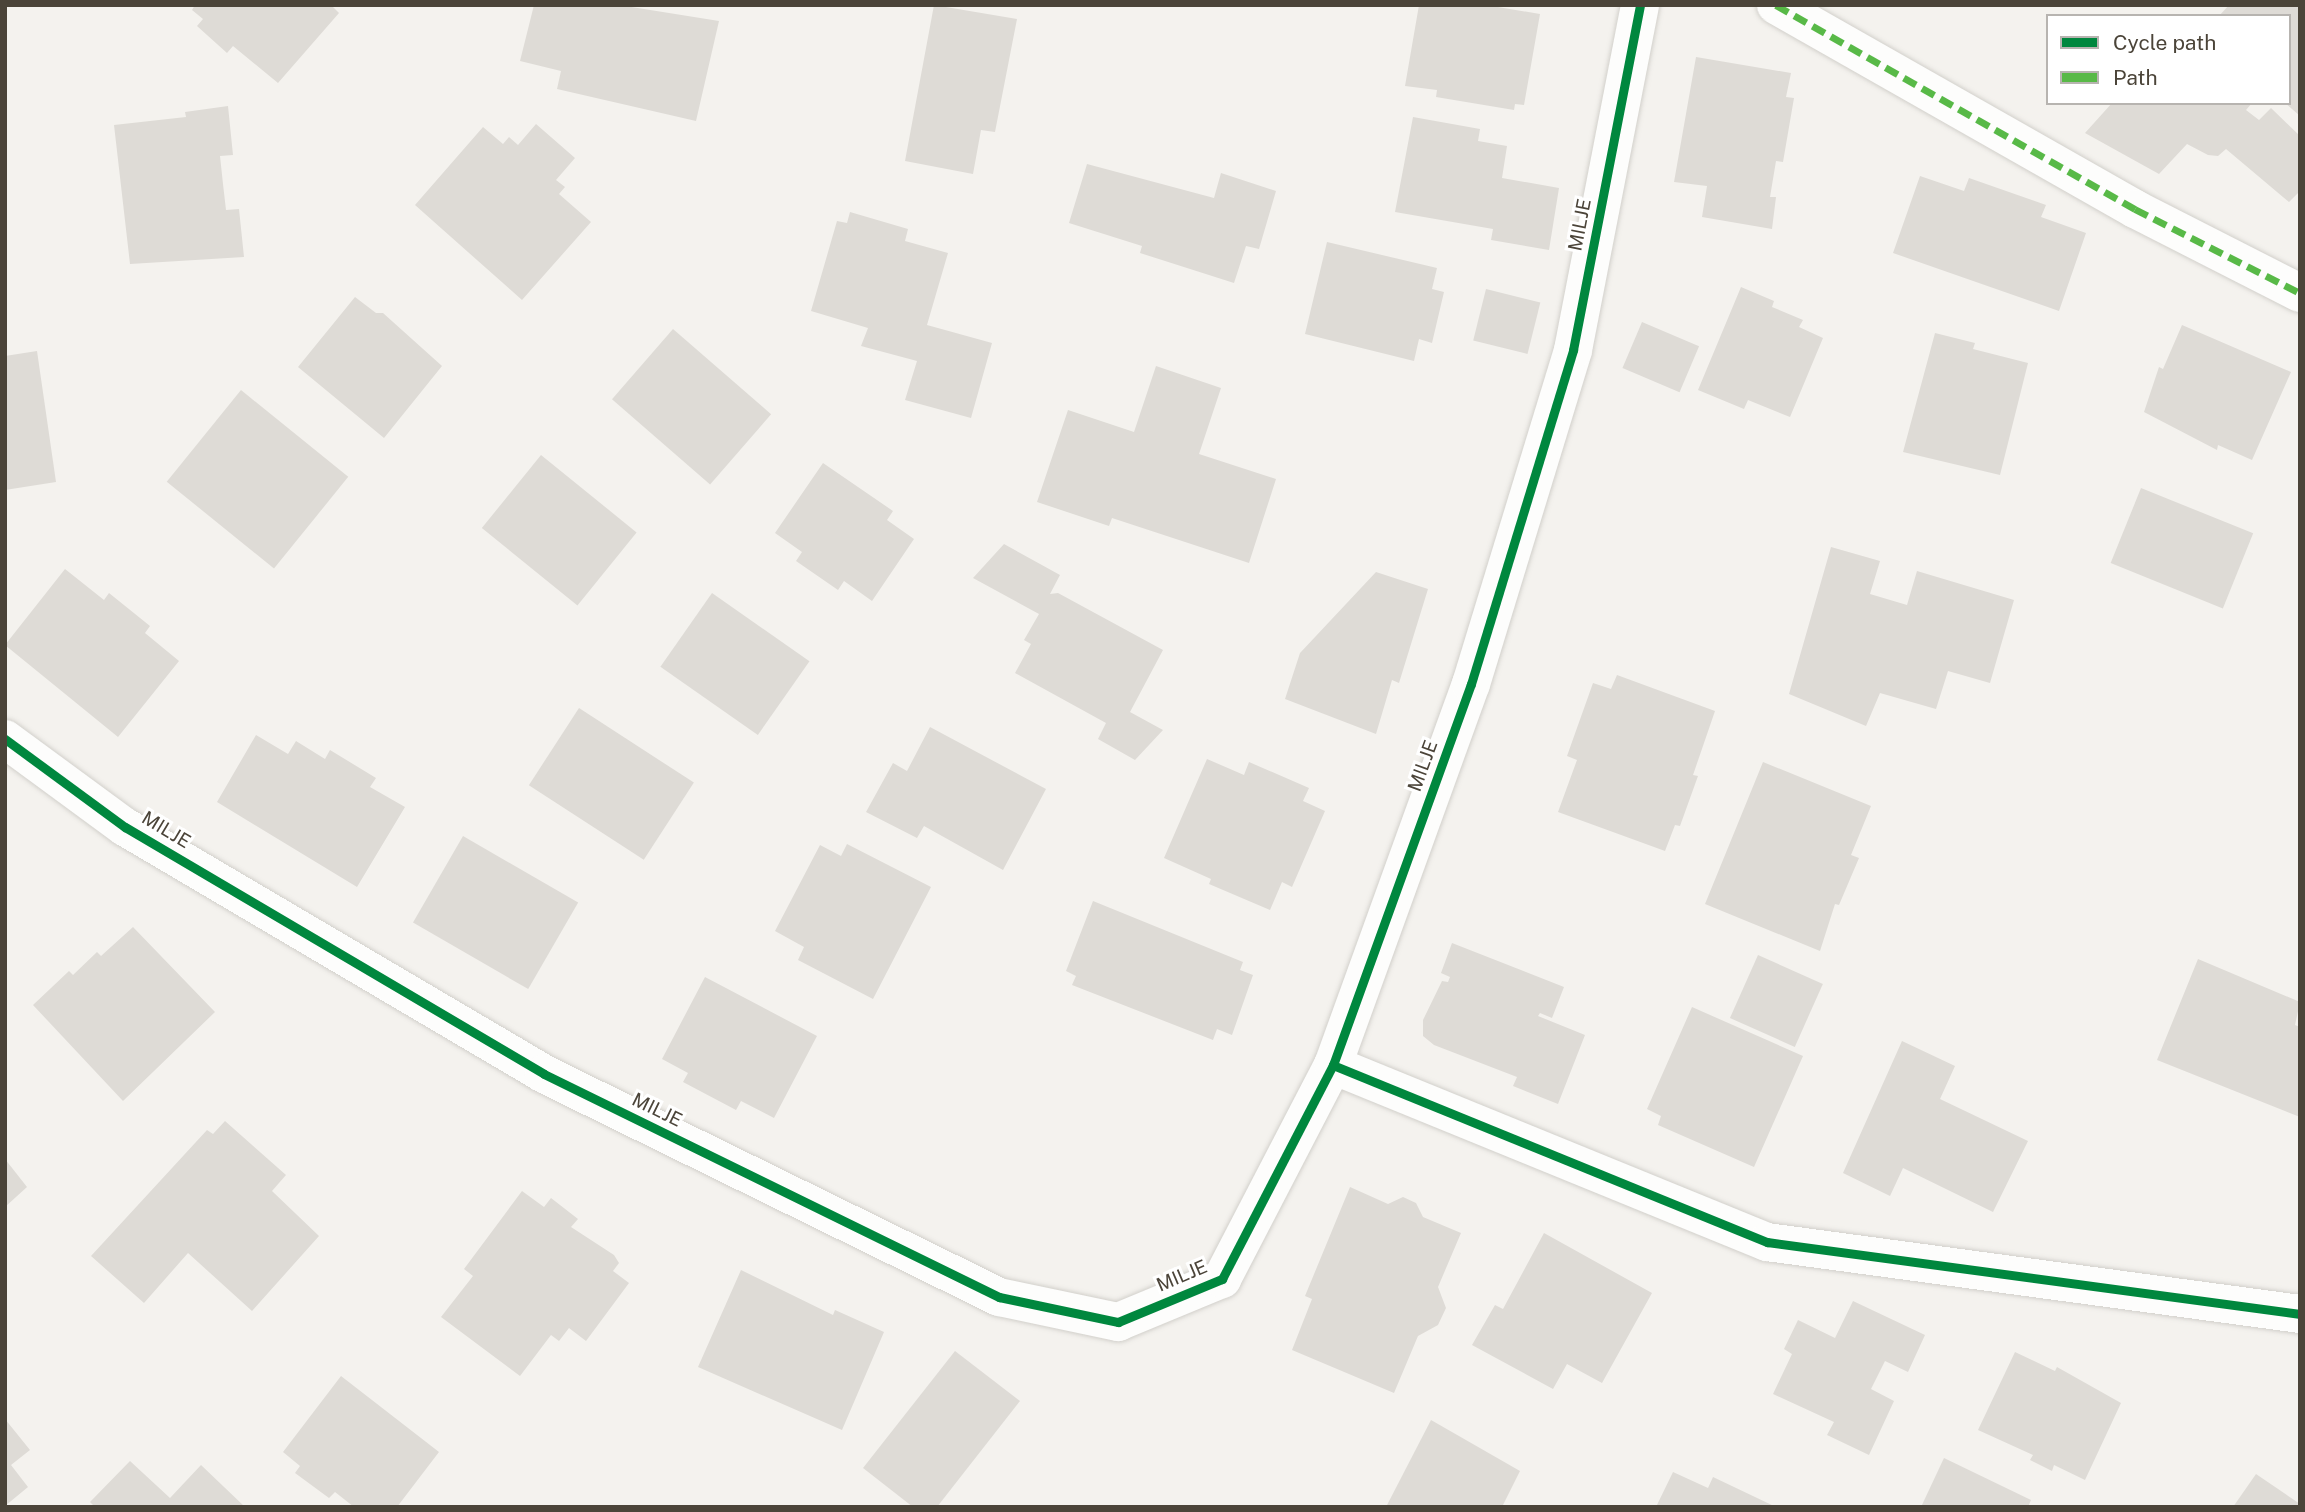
<!DOCTYPE html>
<html>
<head>
<meta charset="utf-8">
<style>
	body { margin:0 }
	#map { position:relative; width:2305px; height:1512px; overflow:hidden; background:#f4f2ee; font-family:"Public Sans",sans-serif }
	div>[style] { position:absolute }
	.building>* { inset:0; background:#dedbd6; transform-origin:0 0 }
	.roads { filter:drop-shadow(0 0 2px #d2d0cb) drop-shadow(0 0 2px #d2d0cb) }
	.minor>* { height:38px; margin:-19px; padding:0 19px; transform-origin:19px; border-radius:19px; background:#fdfdfc }
	.quiet>* { height:7px; margin-top:-3.5px; transform-origin:0; background:repeating-linear-gradient(90deg,#58b947 0 14px,transparent 0 21px) }
	.cycleway>* { height:9px; margin:-4.5px; padding:0 4.5px; transform-origin:4.5px; border-radius:4.5px; background:#00873e }
	span { translate:-50% -50%; white-space:nowrap; text-align:center; line-height:1.15; -webkit-text-stroke:6px #fff; paint-order:stroke }
	.street-label { font-size:19px; color:#4b4439 }
	.frame { position:absolute; inset:0; border:7px solid #4b4439; pointer-events:none }
	.legend { position:absolute; left:2046px; top:14px; width:245px; height:91px; box-sizing:border-box; background:#fff; border:2px solid #b7b4b0; margin:0; padding:9px 12px; list-style:none; font-size:21px; color:#4b4439 }
	.legend li { display:flex; align-items:center; gap:14px; height:35px }
	.legend b { width:35px; border:2px solid #b7b4b0 }
</style>
</head>
<body>
<div id="map">
	<div class="building">
		<div style="clip-path:polygon(195px 5px,331px 5px,339px 13px,278px 83px,233px 46px,227px 53px,197px 26px,203px 19px,192px 10px)"></div>
		<div style="clip-path:polygon(534px 5px,619px 5px,719px 21px,696px 121px,557px 89px,561px 71px,520px 61px)"></div>
		<div style="clip-path:polygon(934px 5px,1017px 19px,995px 132px,981px 130px,973px 174px,905px 161px)"></div>
		<div style="clip-path:polygon(1419px 5px,1486px 5px,1540px 14px,1524px 105px,1515px 104px,1514px 110px,1436px 97px,1437px 90px,1405px 86px)"></div>
		<div style="clip-path:polygon(2229px 5px,2300px 5px,2300px 116px,2285px 103px,2289px 103px,2289px 16px,2219px 16px)"></div>
		<div style="clip-path:polygon(1696px 57px,1791px 73px,1786px 97px,1794px 98px,1783px 162px,1776px 161px,1770px 197px,1776px 197px,1772px 229px,1702px 217px,1707px 186px,1674px 182px)"></div>
		<div style="clip-path:polygon(2112px 103px,2252px 103px,2246px 110px,2259px 120px,2271px 108px,2300px 136px,2300px 191px,2289px 202px,2226px 149px,2218px 156px,2208px 155px,2187px 144px,2159px 174px,2085px 133px)"></div>
		<div style="clip-path:polygon(228px 106px,233px 155px,220px 156px,223px 184px,226px 210px,239px 209px,244px 257px,130px 264px,114px 125px,186px 117px,185px 112px)"></div>
		<div style="clip-path:polygon(1413px 117px,1480px 129px,1478px 141px,1507px 146px,1502px 178px,1559px 188px,1549px 250px,1491px 240px,1493px 229px,1395px 212px)"></div>
		<div style="clip-path:polygon(536px 124px,575px 158px,556px 180px,565px 187px,559px 194px,591px 222px,522px 300px,415px 205px,483px 127px,503px 144px,509px 137px,518px 145px)"></div>
		<div style="clip-path:polygon(1087px 164px,1214px 198px,1221px 173px,1276px 191px,1259px 249px,1246px 246px,1234px 283px,1140px 253px,1142px 246px,1069px 223px)"></div>
		<div style="clip-path:polygon(1920px 176px,1964px 191px,1969px 178px,2046px 205px,2041px 217px,2086px 233px,2059px 311px,1893px 253px)"></div>
		<div style="clip-path:polygon(850px 212px,908px 229px,905px 241px,948px 253px,927px 325px,992px 343px,971px 418px,905px 400px,917px 361px,861px 346px,868px 328px,811px 311px,837px 221px,847px 223px)"></div>
		<div style="clip-path:polygon(1327px 242px,1437px 268px,1432px 289px,1444px 292px,1432px 343px,1419px 339px,1414px 361px,1305px 334px)"></div>
		<div style="clip-path:polygon(1741px 287px,1774px 301px,1772px 307px,1803px 320px,1799px 327px,1823px 338px,1790px 417px,1748px 400px,1744px 409px,1698px 390px)"></div>
		<div style="left:1486px;top:289px;width:56px;height:53px;rotate:14deg"></div>
		<div style="clip-path:polygon(355px 297px,376px 313px,383px 313px,442px 366px,384px 438px,298px 367px)"></div>
		<div style="left:1642px;top:322px;width:62px;height:50px;rotate:23deg"></div>
		<div style="clip-path:polygon(2182px 325px,2291px 372px,2252px 460px,2218px 445px,2217px 450px,2144px 412px,2159px 367px,2163px 369px)"></div>
		<div style="left:673px;top:329px;width:130px;height:93px;rotate:41deg"></div>
		<div style="clip-path:polygon(1935px 333px,1975px 343px,1973px 349px,2028px 363px,2000px 475px,1903px 452px)"></div>
		<div style="clip-path:polygon(37px 351px,56px 482px,5px 490px,5px 356px)"></div>
		<div style="clip-path:polygon(1156px 366px,1221px 388px,1199px 454px,1276px 479px,1249px 563px,1112px 518px,1109px 526px,1037px 502px,1068px 410px,1134px 432px)"></div>
		<div style="left:241px;top:390px;width:138px;height:118px;rotate:39deg"></div>
		<div style="left:541px;top:455px;width:123px;height:94px;rotate:39deg"></div>
		<div style="clip-path:polygon(823px 463px,893px 511px,887px 520px,914px 539px,872px 601px,844px 581px,838px 590px,796px 561px,802px 552px,775px 533px)"></div>
		<div style="left:2141px;top:488px;width:121px;height:81px;rotate:22deg"></div>
		<div style="clip-path:polygon(1004px 544px,1060px 575px,1050px 594px,1058px 593px,1163px 650px,1130px 712px,1163px 730px,1135px 760px,1098px 739px,1106px 723px,1015px 673px,1031px 644px,1024px 640px,1039px 614px,973px 578px)"></div>
		<div style="clip-path:polygon(1831px 547px,1880px 561px,1870px 594px,1907px 605px,1917px 571px,2014px 600px,1990px 683px,1948px 671px,1936px 709px,1880px 693px,1866px 726px,1789px 694px)"></div>
		<div style="clip-path:polygon(65px 569px,104px 600px,109px 593px,150px 626px,145px 633px,179px 661px,118px 737px,5px 645px)"></div>
		<div style="clip-path:polygon(1376px 572px,1428px 589px,1399px 683px,1392px 680px,1376px 734px,1285px 699px,1300px 653px)"></div>
		<div style="left:712px;top:593px;width:119px;height:90px;rotate:35deg"></div>
		<div style="clip-path:polygon(1617px 675px,1715px 711px,1693px 775px,1698px 776px,1680px 826px,1675px 825px,1665px 851px,1558px 812px,1577px 760px,1567px 756px,1593px 683px,1611px 689px)"></div>
		<div style="left:579px;top:708px;width:137px;height:92px;rotate:33deg"></div>
		<div style="clip-path:polygon(930px 727px,1046px 789px,1003px 870px,924px 826px,917px 838px,866px 812px,893px 763px,907px 771px)"></div>
		<div style="clip-path:polygon(256px 735px,288px 754px,296px 741px,325px 759px,330px 750px,376px 778px,370px 787px,405px 807px,357px 887px,217px 802px)"></div>
		<div style="clip-path:polygon(1207px 759px,1244px 775px,1249px 762px,1309px 788px,1303px 801px,1325px 811px,1292px 887px,1282px 882px,1270px 910px,1209px 884px,1211px 879px,1164px 858px)"></div>
		<div style="clip-path:polygon(1763px 762px,1871px 806px,1851px 855px,1859px 858px,1839px 905px,1835px 904px,1820px 951px,1705px 904px)"></div>
		<div style="left:463px;top:836px;width:133px;height:100px;rotate:30deg"></div>
		<div style="clip-path:polygon(847px 844px,931px 887px,873px 999px,798px 960px,804px 947px,775px 931px,820px 845px,841px 856px)"></div>
		<div style="clip-path:polygon(1093px 901px,1243px 962px,1240px 970px,1253px 975px,1232px 1035px,1217px 1029px,1213px 1040px,1072px 985px,1076px 976px,1066px 971px)"></div>
		<div style="clip-path:polygon(133px 927px,215px 1012px,123px 1101px,33px 1005px,69px 971px,73px 975px,97px 952px,101px 956px)"></div>
		<div style="clip-path:polygon(1452px 943px,1564px 987px,1552px 1018px,1540px 1013px,1538px 1016px,1585px 1035px,1558px 1104px,1513px 1086px,1517px 1077px,1434px 1045px,1423px 1036px,1423px 1020px,1442px 981px,1448px 982px,1450px 977px,1441px 973px)"></div>
		<div style="left:1758px;top:955px;width:71px;height:69px;rotate:24deg"></div>
		<div style="clip-path:polygon(2198px 959px,2300px 1002px,2295px 1025px,2300px 1027px,2300px 1117px,2157px 1060px)"></div>
		<div style="clip-path:polygon(705px 977px,817px 1036px,774px 1118px,741px 1101px,736px 1110px,683px 1082px,688px 1073px,662px 1059px)"></div>
		<div style="clip-path:polygon(1692px 1007px,1803px 1056px,1754px 1167px,1658px 1125px,1661px 1116px,1647px 1109px)"></div>
		<div style="clip-path:polygon(1902px 1041px,1955px 1066px,1940px 1099px,2028px 1141px,1993px 1212px,1903px 1168px,1890px 1196px,1843px 1173px)"></div>
		<div style="clip-path:polygon(225px 1121px,286px 1175px,272px 1191px,319px 1236px,252px 1311px,188px 1253px,144px 1303px,91px 1256px,207px 1130px,213px 1134px)"></div>
		<div style="clip-path:polygon(5px 1159px,27px 1187px,5px 1207px)"></div>
		<div style="clip-path:polygon(1350px 1187px,1388px 1204px,1403px 1197px,1416px 1203px,1423px 1217px,1461px 1233px,1438px 1287px,1446px 1308px,1438px 1325px,1418px 1336px,1394px 1393px,1292px 1350px,1312px 1299px,1305px 1296px)"></div>
		<div style="clip-path:polygon(522px 1191px,544px 1207px,551px 1198px,578px 1219px,571px 1227px,614px 1255px,619px 1263px,613px 1271px,629px 1283px,586px 1341px,569px 1328px,559px 1341px,551px 1335px,520px 1376px,441px 1317px,473px 1276px,464px 1269px)"></div>
		<div style="clip-path:polygon(1544px 1233px,1652px 1293px,1602px 1383px,1567px 1364px,1553px 1389px,1472px 1345px,1495px 1305px,1503px 1309px)"></div>
		<div style="clip-path:polygon(741px 1270px,833px 1315px,835px 1310px,884px 1332px,842px 1430px,698px 1367px)"></div>
		<div style="clip-path:polygon(1853px 1301px,1925px 1335px,1908px 1372px,1885px 1361px,1871px 1389px,1894px 1401px,1869px 1455px,1827px 1435px,1834px 1422px,1773px 1394px,1792px 1354px,1784px 1349px,1798px 1320px,1835px 1338px)"></div>
		<div style="clip-path:polygon(955px 1351px,1020px 1401px,937px 1507px,913px 1507px,863px 1468px)"></div>
		<div style="clip-path:polygon(2015px 1352px,2055px 1371px,2057px 1367px,2121px 1403px,2085px 1480px,2054px 1465px,2052px 1471px,2030px 1460px,2033px 1455px,1978px 1430px)"></div>
		<div style="clip-path:polygon(341px 1376px,439px 1452px,397px 1507px,354px 1507px,335px 1492px,329px 1498px,295px 1473px,300px 1466px,283px 1452px)"></div>
		<div style="clip-path:polygon(5px 1419px,30px 1450px,11px 1465px,28px 1487px,5px 1506px)"></div>
		<div style="clip-path:polygon(1431px 1420px,1520px 1471px,1502px 1507px,1386px 1507px)"></div>
		<div style="clip-path:polygon(1944px 1458px,2031px 1500px,2028px 1507px,1921px 1507px)"></div>
		<div style="clip-path:polygon(130px 1461px,170px 1498px,201px 1465px,245px 1507px,95px 1507px,90px 1502px)"></div>
		<div style="clip-path:polygon(1673px 1472px,1708px 1488px,1713px 1477px,1776px 1507px,1656px 1507px)"></div>
		<div style="clip-path:polygon(2256px 1474px,2300px 1504px,2300px 1507px,2233px 1507px)"></div>
	</div>
	<div class="roads">
		<div class="minor">
			<div style="left:1776px;top:5px;width:413px;rotate:29.6deg"></div>
			<div style="left:2135px;top:209px;width:185px;rotate:27deg"></div>
			<div style="left:5px;top:739px;width:149px;rotate:36.3deg"></div>
			<div style="left:125px;top:827px;width:486px;rotate:30.5deg"></div>
			<div style="left:544px;top:1074px;width:507px;rotate:26.11deg"></div>
			<div style="left:999px;top:1297px;width:122px;rotate:11.9deg"></div>
			<div style="left:1118px;top:1322px;width:113px;rotate:-22.5deg"></div>
			<div style="left:1222px;top:1279px;width:241px;rotate:-62.6deg"></div>
			<div style="left:1333px;top:1065px;width:405px;rotate:-70.1deg"></div>
			<div style="left:1471px;top:684px;width:349px;rotate:-73deg"></div>
			<div style="left:1573px;top:350px;width:351px;rotate:-79deg"></div>
			<div style="left:1333px;top:1065px;width:469px;rotate:22.2deg"></div>
			<div style="left:1767px;top:1242px;width:538px;rotate:7.69deg"></div>
		</div>
	</div>
	<div class="quiet">
		<div style="left:1776px;top:5px;width:413px;rotate:29.6deg"></div>
		<div style="left:2135px;top:209px;width:185px;rotate:27deg"></div>
	</div>
	<div class="cycleway">
		<div style="left:5px;top:739px;width:149px;rotate:36.3deg"></div>
		<div style="left:125px;top:827px;width:486px;rotate:30.5deg"></div>
		<div style="left:544px;top:1074px;width:507px;rotate:26.11deg"></div>
		<div style="left:999px;top:1297px;width:122px;rotate:11.9deg"></div>
		<div style="left:1118px;top:1322px;width:113px;rotate:-22.5deg"></div>
		<div style="left:1222px;top:1279px;width:241px;rotate:-62.6deg"></div>
		<div style="left:1333px;top:1065px;width:405px;rotate:-70.1deg"></div>
		<div style="left:1471px;top:684px;width:349px;rotate:-73deg"></div>
		<div style="left:1573px;top:350px;width:351px;rotate:-79deg"></div>
		<div style="left:1333px;top:1065px;width:469px;rotate:22.2deg"></div>
		<div style="left:1767px;top:1242px;width:538px;rotate:7.69deg"></div>
	</div>
	<div class="street-label">
		<span style="left:1580px;top:225px;rotate:-79deg">MILJE</span>
		<span style="left:1423px;top:766px;rotate:-70deg">MILJE</span>
		<span style="left:166px;top:830px;rotate:31deg">MILJE</span>
		<span style="left:657px;top:1110px;rotate:26deg">MILJE</span>
		<span style="left:1182px;top:1276px;rotate:-23deg">MILJE</span>
	</div>
	<div class="frame"></div>
	<ul class="legend">
	<li><b style="height:9px;background:#00873e"></b>Cycle path</li>
	<li><b style="height:9px;background:#58b947"></b>Path</li>
	</ul>
</div>
</body>
</html>
